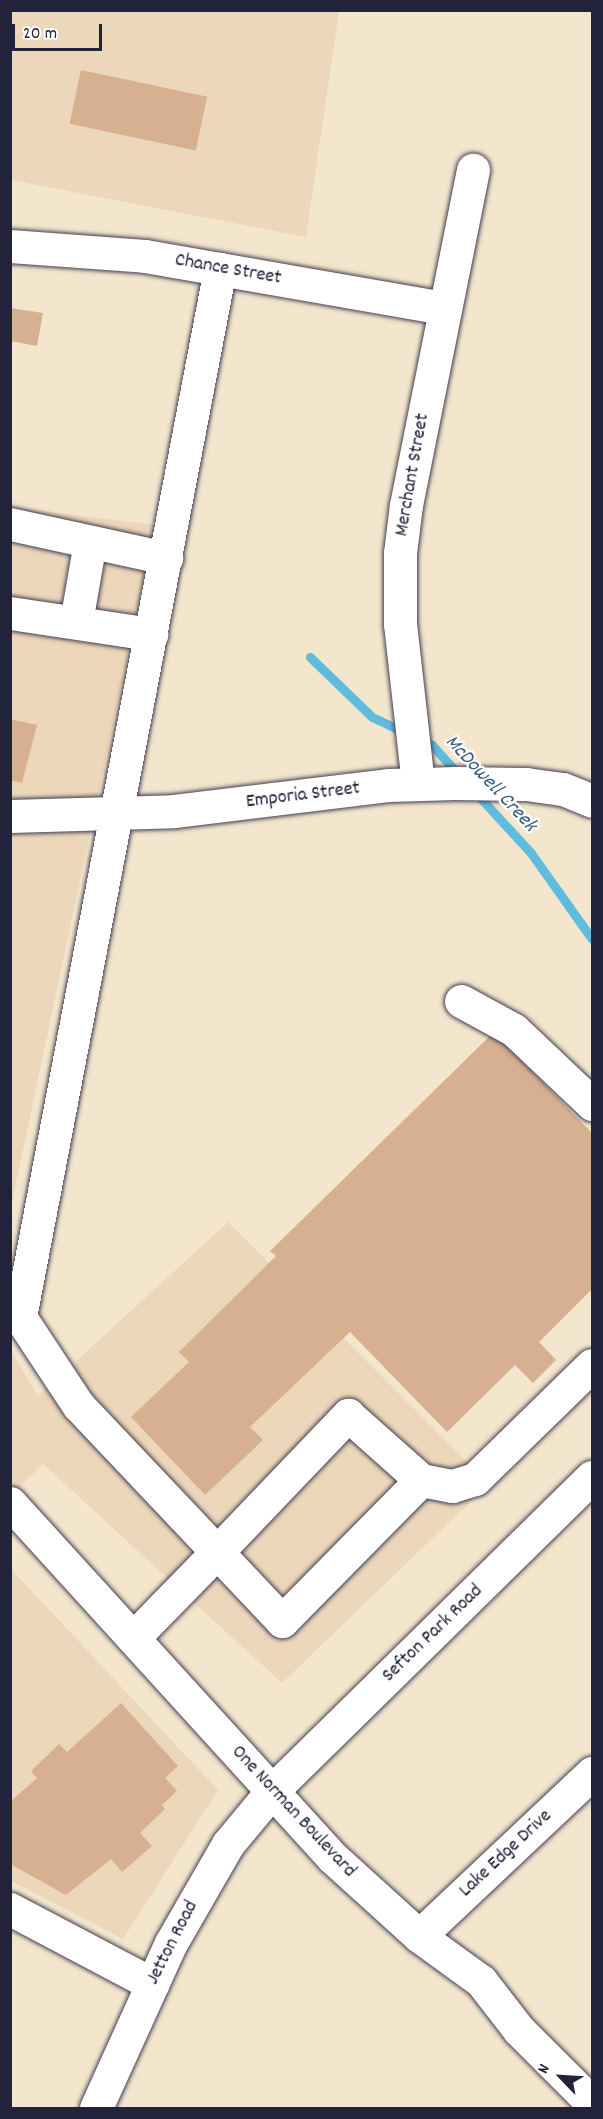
<!DOCTYPE html>
<html>
<head>
<meta charset="utf-8">
<style>
	body { margin:0 }
	#map { position:relative; width:603px; height:2119px; overflow:hidden; background:#f4e5cd; font-family:Dekko,sans-serif }
	div>[style] { position:absolute }
	.built>* { inset:0; background:#edd7bb }
	.stream>* { height:9px; margin:-4.5px; padding:0 4.5px; transform-origin:4.5px; border-radius:4.5px; background:#5fbcdd }
	.building>* { inset:0; background:#d7af91; transform-origin:0 0 }
	.roads { filter:drop-shadow(0 0 2px #423f51) drop-shadow(0 0 2px #423f51) }
	.minor>* { height:33px; margin:-16.5px; padding:0 16.5px; transform-origin:16.5px; border-radius:16.5px; background:#fff }
	span { translate:-50% -50%; white-space:nowrap; text-align:center; line-height:1.15; -webkit-text-stroke:4.5px #fff; paint-order:stroke }
	.street-label { font-size:20px; color:#22223b }
	.water-label { font-size:21px; color:#3a607c; font-style:italic }
	.frame { position:absolute; inset:0; border:12px solid #22223b; pointer-events:none }
	.north { position:absolute; left:531px; top:2047px; width:60px; height:60px; -webkit-text-stroke:4px #fff; paint-order:stroke; rotate:295deg; font-size:16px; font-weight:700; line-height:24px; text-align:center; color:#22223b }
	.north::after { content:''; display:block; margin:auto; width:21px; height:27px; background:#22223b; clip-path:polygon(50% 0,100% 100%,50% 72%,0 100%) }
	.scale { position:absolute; left:12px; top:24px; width:90px; height:27px; box-sizing:border-box; border:3px solid #22223b; border-top:0; padding-left:8px; font-size:18px; line-height:21px; white-space:nowrap; color:#22223b; -webkit-text-stroke:4px #fff; paint-order:stroke }
</style>
</head>
<body>
<div id="map">
	<div class="built">
		<div style="clip-path:polygon(10px 11px,339px 11px,306px 237px,11px 180px)"></div>
		<div style="clip-path:polygon(11px 507px,155px 525px,11px 1207px)"></div>
		<div style="clip-path:polygon(228px 1222px,489px 1484px,282px 1683px,43px 1464px,11px 1495px,10px 1349px,38px 1396px)"></div>
		<div style="clip-path:polygon(10px 1568px,218px 1790px,123px 1939px,11px 1881px)"></div>
	</div>
	<div class="stream">
		<div style="left:310px;top:657px;width:86px;rotate:44.1deg"></div>
		<div style="left:372px;top:717px;width:38px;rotate:25deg"></div>
		<div style="left:421px;top:740px;width:12px;rotate:24deg"></div>
		<div style="left:432px;top:745px;width:40px;rotate:48deg"></div>
		<div style="left:474px;top:791px;width:84px;rotate:47.4deg"></div>
		<div style="left:531px;top:853px;width:105px;rotate:54.7deg"></div>
	</div>
	<div class="building">
		<div style="left:81px;top:70px;width:129px;height:55px;rotate:12deg"></div>
		<div style="clip-path:polygon(10px 308px,43px 313px,37px 346px,10px 341px)"></div>
		<div style="clip-path:polygon(10px 719px,37px 725px,22px 783px,10px 780px)"></div>
		<div style="clip-path:polygon(494px 1032px,592px 1133px,592px 1289px,539px 1342px,556px 1360px,533px 1383px,515px 1365px,447px 1432px,350px 1332px,250px 1427px,263px 1440px,205px 1495px,131px 1417px,189px 1362px,179px 1352px,276px 1256px,270px 1251px)"></div>
		<div style="clip-path:polygon(121px 1703px,178px 1766px,165px 1778px,177px 1791px,162px 1805px,165px 1809px,140px 1833px,152px 1846px,122px 1872px,111px 1859px,66px 1895px,10px 1864px,10px 1802px,37px 1778px,31px 1771px,59px 1744px,67px 1752px)"></div>
	</div>
	<div class="roads">
		<div class="minor">
			<div style="left:10px;top:246px;width:135px;rotate:4.2deg"></div>
			<div style="left:145px;top:256px;width:303px;rotate:9.9deg"></div>
			<div style="left:10px;top:524px;width:160px;rotate:12.3deg"></div>
			<div style="left:10px;top:613px;width:143px;rotate:8.5deg"></div>
			<div style="left:76px;top:622px;width:81px;rotate:-80.1deg"></div>
			<div style="left:418px;top:784px;width:161px;rotate:-96.4deg"></div>
			<div style="left:400px;top:624px;width:71px;rotate:-90deg"></div>
			<div style="left:400px;top:553px;width:48px;rotate:-82.9deg"></div>
			<div style="left:406px;top:505px;width:342px;rotate:-78.7deg"></div>
			<div style="left:10px;top:816px;width:164px;rotate:-1.7deg"></div>
			<div style="left:174px;top:811px;width:217px;rotate:-6.9deg"></div>
			<div style="left:389px;top:785px;width:66px;rotate:-1.7deg"></div>
			<div style="left:455px;top:783px;width:71px;rotate:0.8deg"></div>
			<div style="left:526px;top:784px;width:37px;rotate:8deg"></div>
			<div style="left:563px;top:789px;width:31px;rotate:22deg"></div>
			<div style="left:461px;top:1001px;width:60px;rotate:28.7deg"></div>
			<div style="left:514px;top:1030px;width:108px;rotate:43.5deg"></div>
			<div style="left:421px;top:1480px;width:32px;rotate:11deg"></div>
			<div style="left:452px;top:1486px;width:24px;rotate:-17deg"></div>
			<div style="left:475px;top:1479px;width:163px;rotate:-44.3deg"></div>
			<div style="left:10px;top:1503px;width:479px;rotate:47.7deg"></div>
			<div style="left:332px;top:1857px;width:118px;rotate:42.2deg"></div>
			<div style="left:419px;top:1936px;width:77px;rotate:36deg"></div>
			<div style="left:481px;top:1981px;width:62px;rotate:52.2deg"></div>
			<div style="left:519px;top:2030px;width:103px;rotate:45deg"></div>
			<div style="left:133px;top:1638px;width:120px;rotate:-45.7deg"></div>
			<div style="left:217px;top:1552px;width:190px;rotate:-46.3deg"></div>
			<div style="left:348px;top:1415px;width:98px;rotate:41.7deg"></div>
			<div style="left:421px;top:1480px;width:198px;rotate:134.6deg"></div>
			<div style="left:282px;top:1621px;width:95px;rotate:-133.3deg"></div>
			<div style="left:217px;top:1552px;width:202px;rotate:-133.4deg"></div>
			<div style="left:78px;top:1405px;width:105px;rotate:-123.4deg"></div>
			<div style="left:20px;top:1317px;width:1067px;rotate:-79.2deg"></div>
			<div style="left:10px;top:1909px;width:161px;rotate:27.8deg"></div>
			<div style="left:419px;top:1936px;width:238px;rotate:-43.3deg"></div>
			<div style="left:96px;top:2108px;width:181px;rotate:-65.6deg"></div>
			<div style="left:171px;top:1943px;width:114px;rotate:-60.1deg"></div>
			<div style="left:228px;top:1844px;width:69px;rotate:-50.3deg"></div>
			<div style="left:272px;top:1791px;width:448px;rotate:-44.5deg"></div>
		</div>
	</div>
	<div class="street-label">
		<span style="left:228px;top:270px;rotate:10deg">Chance Street</span>
		<span style="left:413px;top:475px;rotate:-80deg">Merchant Street</span>
		<span style="left:303px;top:796px;rotate:-7deg">Emporia Street</span>
		<span style="left:433px;top:1634px;rotate:-44deg">Sefton Park Road</span>
		<span style="left:293px;top:1812px;rotate:47deg">One Norman Boulevard</span>
		<span style="left:506px;top:1854px;rotate:-43deg">Lake Edge Drive</span>
		<span style="left:173px;top:1943px;rotate:-63deg">Jetton Road</span>
	</div>
	<div class="water-label">
		<span style="left:490px;top:784px;rotate:47deg">McDowell Creek</span>
	</div>
	<div class="frame"></div>
	<div class="north">N</div>
	<div class="scale">20 m</div>
</div>
</body>
</html>
